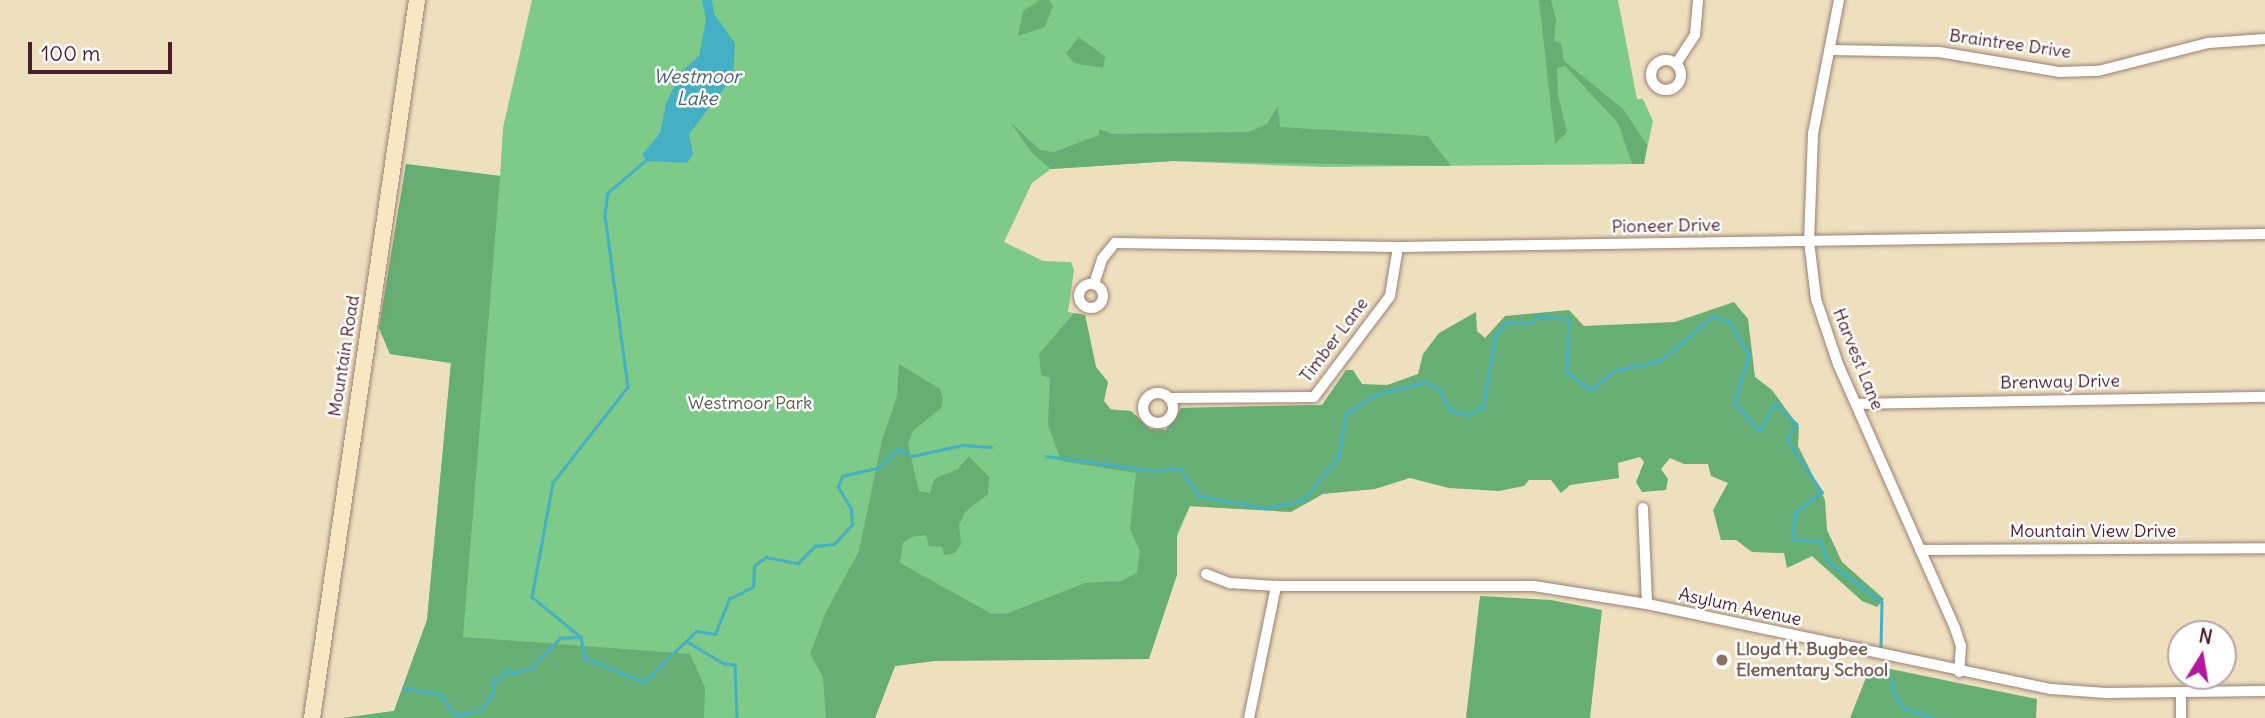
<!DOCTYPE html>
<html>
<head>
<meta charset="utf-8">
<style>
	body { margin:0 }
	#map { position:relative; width:2265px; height:718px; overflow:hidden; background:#eee0bf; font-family:Delius,sans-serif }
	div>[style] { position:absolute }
	.green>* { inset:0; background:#7eca88 }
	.forest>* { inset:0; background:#66ae74 }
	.water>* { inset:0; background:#45b0c3 }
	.stream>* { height:2.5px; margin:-1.25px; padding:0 1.25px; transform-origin:1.25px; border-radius:1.25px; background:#45b0c3 }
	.roads { filter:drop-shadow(0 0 2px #9c8075) drop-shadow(0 0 2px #9c8075) }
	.minor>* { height:10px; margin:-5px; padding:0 5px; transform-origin:5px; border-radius:5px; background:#fff }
	.minor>.ring { margin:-5px; padding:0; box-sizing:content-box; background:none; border:10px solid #fff; border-radius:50% }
	.secondary>* { height:16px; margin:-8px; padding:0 8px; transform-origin:8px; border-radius:8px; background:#f9e7c3 }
	.dots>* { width:19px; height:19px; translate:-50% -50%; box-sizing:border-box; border:4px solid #fff; border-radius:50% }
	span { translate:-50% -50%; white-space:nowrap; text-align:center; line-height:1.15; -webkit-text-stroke:5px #fff; paint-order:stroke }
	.street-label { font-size:18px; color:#4a1f2b }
	.park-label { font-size:18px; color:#5c5b4c }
	.education-label { font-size:18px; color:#785e54; font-weight:700 }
	.left { translate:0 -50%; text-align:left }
	.water-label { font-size:19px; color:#48606f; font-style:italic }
	.north { position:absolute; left:2167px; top:620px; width:70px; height:70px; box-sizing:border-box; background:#fff; border:2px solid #b7a5aa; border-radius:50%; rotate:11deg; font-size:19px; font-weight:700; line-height:28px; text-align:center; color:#4a1f2b }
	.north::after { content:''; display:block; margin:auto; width:24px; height:32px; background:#b5179e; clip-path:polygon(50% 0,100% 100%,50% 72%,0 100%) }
	.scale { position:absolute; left:28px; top:42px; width:144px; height:32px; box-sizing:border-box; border:4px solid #4a1f2b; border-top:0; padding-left:9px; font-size:21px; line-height:24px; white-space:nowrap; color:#4a1f2b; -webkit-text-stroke:5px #fff; paint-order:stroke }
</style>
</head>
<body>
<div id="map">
	<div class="green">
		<div style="clip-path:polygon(532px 0,1618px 0,1637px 99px,1643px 99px,1653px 121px,1644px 164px,1323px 167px,1173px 161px,1051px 169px,1032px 183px,1004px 242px,1043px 261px,1071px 262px,1074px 270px,1068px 312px,1085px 315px,1096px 367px,1108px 382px,1103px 401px,1111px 409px,1131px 411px,1150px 429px,1166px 430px,1181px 408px,1322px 405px,1291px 512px,1190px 506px,1174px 544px,1177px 575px,934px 661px,895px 666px,875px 718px,343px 718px,394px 711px,427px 620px,451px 363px,390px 354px,379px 328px,406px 164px,500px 176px,503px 128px)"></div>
	</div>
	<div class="forest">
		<div style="clip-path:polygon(1040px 0,1049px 0,1053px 6px,1045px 27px,1018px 36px,1023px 11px)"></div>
		<div style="clip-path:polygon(1539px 0,1551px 0,1556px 20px,1554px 41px,1561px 43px,1564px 61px,1623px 109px,1647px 145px,1644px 164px,1632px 164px,1618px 123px,1565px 66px,1557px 68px,1558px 95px,1567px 132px,1555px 144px)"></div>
		<div style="clip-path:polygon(1079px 37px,1105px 57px,1103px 68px,1074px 63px,1066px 53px)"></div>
		<div style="clip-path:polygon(1278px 106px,1280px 127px,1428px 136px,1451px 166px,1173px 161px,1051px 169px,1032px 153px,1010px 122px,1040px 150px,1054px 152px,1099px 135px,1099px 129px,1112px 134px,1249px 132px,1267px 124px)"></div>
		<div style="clip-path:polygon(406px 164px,500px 176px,463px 637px,690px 654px,705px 688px,704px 718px,343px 718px,394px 711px,427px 620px,451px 363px,390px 354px,379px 328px)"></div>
		<div style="clip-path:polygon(1734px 302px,1748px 319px,1755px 377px,1772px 390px,1799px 427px,1798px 446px,1825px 500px,1827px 530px,1842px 562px,1884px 599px,1877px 607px,1862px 601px,1812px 556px,1787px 568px,1784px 553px,1752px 552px,1736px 540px,1721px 540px,1713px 510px,1728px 483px,1711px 476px,1708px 464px,1684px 464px,1670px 458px,1661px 469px,1668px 479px,1666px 490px,1642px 492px,1636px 482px,1644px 462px,1640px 457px,1618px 463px,1619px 478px,1570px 485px,1561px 493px,1551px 480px,1529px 480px,1524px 486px,1499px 491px,1449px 488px,1410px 478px,1375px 489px,1323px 494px,1291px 512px,1190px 506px,1177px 532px,1177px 575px,1149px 659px,934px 661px,895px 666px,875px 718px,826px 718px,823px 677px,810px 654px,825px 614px,859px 551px,882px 440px,897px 396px,899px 364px,940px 389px,943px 398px,941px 408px,913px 431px,908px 444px,919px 491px,930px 493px,934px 479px,958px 469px,969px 456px,989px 477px,988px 494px,965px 512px,959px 525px,961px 544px,955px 553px,944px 555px,942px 547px,929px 546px,926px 535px,911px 537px,903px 543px,900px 563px,992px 614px,1008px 613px,1085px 583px,1121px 581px,1137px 573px,1140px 551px,1130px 529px,1136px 473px,1061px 461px,1048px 425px,1050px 378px,1041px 375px,1039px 354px,1074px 313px,1085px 315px,1096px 367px,1108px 382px,1104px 401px,1111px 410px,1131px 411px,1150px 429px,1166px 430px,1181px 408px,1322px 405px,1346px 370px,1353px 370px,1362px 384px,1387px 385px,1418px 374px,1423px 354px,1439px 333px,1476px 312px,1477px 331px,1485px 338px,1505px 316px,1569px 310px,1584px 326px,1675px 322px)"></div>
		<div style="clip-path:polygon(1480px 596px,1551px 600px,1602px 610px,1590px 718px,1466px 718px)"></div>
		<div style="clip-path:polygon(1871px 665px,2037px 699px,2036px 718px,1850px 718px)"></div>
	</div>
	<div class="water">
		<div style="clip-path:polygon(702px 0,712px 0,714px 14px,735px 43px,733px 77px,689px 134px,693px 154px,687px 163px,647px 161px,642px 155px,660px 133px,666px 103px,682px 71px,699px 56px,706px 20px)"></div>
	</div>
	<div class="stream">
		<div style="left:649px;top:158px;width:54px;rotate:139.5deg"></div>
		<div style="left:608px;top:193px;width:22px;rotate:98deg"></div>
		<div style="left:605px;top:215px;width:174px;rotate:82.4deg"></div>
		<div style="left:628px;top:387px;width:122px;rotate:128deg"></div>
		<div style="left:553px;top:483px;width:116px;rotate:100.4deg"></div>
		<div style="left:532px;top:597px;width:63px;rotate:39.2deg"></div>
		<div style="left:581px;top:637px;width:21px;rotate:79deg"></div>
		<div style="left:585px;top:658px;width:64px;rotate:22.1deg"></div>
		<div style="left:644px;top:682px;width:73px;rotate:-44.4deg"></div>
		<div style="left:696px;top:631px;width:19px;rotate:9deg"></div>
		<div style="left:715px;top:634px;width:38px;rotate:-68deg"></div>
		<div style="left:729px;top:599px;width:27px;rotate:-27deg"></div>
		<div style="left:753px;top:587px;width:21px;rotate:-87deg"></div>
		<div style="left:754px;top:566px;width:15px;rotate:-37deg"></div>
		<div style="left:766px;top:557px;width:33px;rotate:11deg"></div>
		<div style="left:798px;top:563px;width:24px;rotate:-45deg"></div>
		<div style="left:815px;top:546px;width:19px;rotate:-6deg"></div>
		<div style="left:834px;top:544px;width:26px;rotate:-47deg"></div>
		<div style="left:852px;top:525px;width:16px;rotate:-94deg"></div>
		<div style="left:851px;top:509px;width:26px;rotate:-121deg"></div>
		<div style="left:838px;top:487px;width:12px;rotate:-70deg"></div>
		<div style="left:842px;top:476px;width:37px;rotate:-13deg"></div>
		<div style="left:878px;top:468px;width:28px;rotate:-42deg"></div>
		<div style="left:899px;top:449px;width:15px;rotate:28deg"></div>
		<div style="left:912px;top:456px;width:51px;rotate:-12.4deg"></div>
		<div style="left:962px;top:445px;width:29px;rotate:4deg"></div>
		<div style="left:1046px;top:456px;width:110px;rotate:7.8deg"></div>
		<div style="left:1155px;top:471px;width:24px;rotate:-7deg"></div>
		<div style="left:1179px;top:468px;width:34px;rotate:54deg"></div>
		<div style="left:1199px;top:496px;width:68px;rotate:10.2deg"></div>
		<div style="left:1266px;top:508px;width:37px;rotate:-11deg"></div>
		<div style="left:1302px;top:501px;width:56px;rotate:-50.1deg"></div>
		<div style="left:1338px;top:458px;width:45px;rotate:-79.7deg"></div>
		<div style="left:1346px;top:414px;width:34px;rotate:-34deg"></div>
		<div style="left:1374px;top:395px;width:54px;rotate:-14deg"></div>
		<div style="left:1426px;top:382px;width:17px;rotate:31deg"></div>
		<div style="left:1441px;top:391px;width:21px;rotate:65deg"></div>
		<div style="left:1450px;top:410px;width:19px;rotate:16deg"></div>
		<div style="left:1468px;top:415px;width:17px;rotate:-28deg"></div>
		<div style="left:1483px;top:407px;width:72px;rotate:-80.4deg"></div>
		<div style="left:1495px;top:336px;width:18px;rotate:-49deg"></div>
		<div style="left:1507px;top:322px;width:24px;rotate:2deg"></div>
		<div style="left:1531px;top:323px;width:10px;rotate:-45deg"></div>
		<div style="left:1538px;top:316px;width:31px;rotate:6deg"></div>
		<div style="left:1569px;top:319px;width:53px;rotate:92.2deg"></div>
		<div style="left:1567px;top:372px;width:30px;rotate:37deg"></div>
		<div style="left:1591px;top:390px;width:30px;rotate:-40deg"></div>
		<div style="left:1614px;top:371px;width:48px;rotate:-13.2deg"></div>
		<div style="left:1661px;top:360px;width:67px;rotate:-40.1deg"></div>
		<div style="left:1712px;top:317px;width:16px;rotate:11deg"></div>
		<div style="left:1728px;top:320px;width:41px;rotate:59deg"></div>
		<div style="left:1749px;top:355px;width:50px;rotate:106.3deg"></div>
		<div style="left:1735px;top:403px;width:37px;rotate:49deg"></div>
		<div style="left:1759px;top:431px;width:32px;rotate:-60deg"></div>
		<div style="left:1775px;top:403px;width:30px;rotate:44deg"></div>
		<div style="left:1797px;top:424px;width:18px;rotate:124deg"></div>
		<div style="left:1787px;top:439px;width:64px;rotate:56.6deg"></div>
		<div style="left:1822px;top:492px;width:33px;rotate:142deg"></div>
		<div style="left:1796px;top:512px;width:27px;rotate:98deg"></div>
		<div style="left:1792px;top:539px;width:28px;rotate:4deg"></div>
		<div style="left:1820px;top:541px;width:23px;rotate:67deg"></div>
		<div style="left:1829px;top:562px;width:66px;rotate:37deg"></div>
		<div style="left:1882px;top:602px;width:45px;rotate:91.3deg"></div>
		<div style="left:688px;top:642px;width:41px;rotate:31deg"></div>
		<div style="left:723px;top:663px;width:12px;rotate:9deg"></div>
		<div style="left:735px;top:665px;width:53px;rotate:87.8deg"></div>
		<div style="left:1892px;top:679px;width:17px;rotate:80deg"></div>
		<div style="left:1895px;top:696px;width:15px;rotate:53deg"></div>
		<div style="left:1904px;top:708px;width:32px;rotate:18deg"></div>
		<div style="left:403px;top:688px;width:37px;rotate:9deg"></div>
		<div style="left:440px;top:694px;width:26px;rotate:54deg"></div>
		<div style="left:455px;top:715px;width:26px;rotate:-11deg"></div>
		<div style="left:481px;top:710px;width:22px;rotate:-54deg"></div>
		<div style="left:494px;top:692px;width:12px;rotate:-99deg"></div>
		<div style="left:492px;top:680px;width:9px;rotate:-13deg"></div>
		<div style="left:501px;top:678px;width:10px;rotate:-53deg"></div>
		<div style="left:507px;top:670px;width:8px;rotate:23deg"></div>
		<div style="left:514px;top:673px;width:18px;rotate:-16deg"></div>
		<div style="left:531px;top:668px;width:42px;rotate:-46deg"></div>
		<div style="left:560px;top:638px;width:21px;rotate:-3deg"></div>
	</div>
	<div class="roads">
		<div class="minor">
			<div style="left:1839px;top:0;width:136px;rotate:101deg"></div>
			<div style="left:1813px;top:134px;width:107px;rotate:92.1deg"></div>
			<div style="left:1809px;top:241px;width:58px;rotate:83.1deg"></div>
			<div style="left:1816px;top:299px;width:69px;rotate:71.3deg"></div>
			<div style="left:1838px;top:364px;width:289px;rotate:66.1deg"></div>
			<div style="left:1955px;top:628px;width:19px;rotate:72deg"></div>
			<div style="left:1961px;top:646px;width:26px;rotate:94deg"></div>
			<div style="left:1830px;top:50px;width:109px;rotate:1.1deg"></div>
			<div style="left:1939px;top:52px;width:123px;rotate:9.4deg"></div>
			<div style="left:2060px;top:72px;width:38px;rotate:-2deg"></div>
			<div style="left:2098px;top:71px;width:114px;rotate:-14.3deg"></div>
			<div style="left:2208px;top:43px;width:57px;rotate:-4deg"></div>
			<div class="ring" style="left:1651px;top:60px;width:20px;height:20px"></div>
			<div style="left:1676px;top:64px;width:35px;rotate:-57deg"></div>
			<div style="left:1695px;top:35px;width:35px;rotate:-85deg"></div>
			<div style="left:1094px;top:284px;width:26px;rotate:-72deg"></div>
			<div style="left:1102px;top:259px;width:21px;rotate:-51deg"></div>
			<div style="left:1115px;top:243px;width:283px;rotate:0.8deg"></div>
			<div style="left:1398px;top:247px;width:867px;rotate:-0.86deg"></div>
			<div class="ring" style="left:1079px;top:284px;width:14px;height:14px"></div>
			<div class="ring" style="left:1143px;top:393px;width:20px;height:20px"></div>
			<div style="left:1169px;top:398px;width:145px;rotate:-0.4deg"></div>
			<div style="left:1314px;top:397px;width:126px;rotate:-53deg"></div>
			<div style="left:1390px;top:296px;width:50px;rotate:-80.7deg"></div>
			<div style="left:1856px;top:404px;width:409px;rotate:-1deg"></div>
			<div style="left:1643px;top:508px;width:96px;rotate:87.6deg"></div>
			<div style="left:1920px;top:550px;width:345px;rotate:-0.3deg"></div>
			<div style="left:1206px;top:574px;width:26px;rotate:21deg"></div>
			<div style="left:1230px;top:583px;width:46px;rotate:3.7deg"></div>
			<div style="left:1276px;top:586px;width:258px"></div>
			<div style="left:1534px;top:586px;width:114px;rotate:9.1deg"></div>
			<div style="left:1647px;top:604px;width:413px;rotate:11.9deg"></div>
			<div style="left:2051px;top:689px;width:55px;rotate:4.2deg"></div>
			<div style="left:2106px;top:693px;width:159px;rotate:-0.7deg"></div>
			<div style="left:2181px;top:693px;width:25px;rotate:90deg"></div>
			<div style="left:1249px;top:718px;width:135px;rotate:-78.4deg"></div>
		</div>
		<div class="secondary">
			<div style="left:312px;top:718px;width:726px;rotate:-81.68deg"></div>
		</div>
	</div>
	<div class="dots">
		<div style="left:1722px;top:660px;background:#8d6e63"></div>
	</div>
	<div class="street-label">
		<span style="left:2010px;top:44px;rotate:8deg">Braintree Drive</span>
		<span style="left:1666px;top:226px;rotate:-1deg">Pioneer Drive</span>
		<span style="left:1334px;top:340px;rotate:-53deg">Timber Lane</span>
		<span style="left:344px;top:356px;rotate:-81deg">Mountain Road</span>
		<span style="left:1858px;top:359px;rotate:68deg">Harvest Lane</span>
		<span style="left:2060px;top:382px;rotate:-1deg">Brenway Drive</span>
		<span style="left:2093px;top:531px">Mountain View Drive</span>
		<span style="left:1740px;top:607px;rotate:12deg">Asylum Avenue</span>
	</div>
	<div class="park-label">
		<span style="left:750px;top:403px">Westmoor Park</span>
	</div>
	<div class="education-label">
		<span class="left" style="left:1736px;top:660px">Lloyd H. Bugbee<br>Elementary School</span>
	</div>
	<div class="water-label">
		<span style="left:697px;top:88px">Westmoor<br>Lake</span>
	</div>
	<div class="north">N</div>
	<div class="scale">100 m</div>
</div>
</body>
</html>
